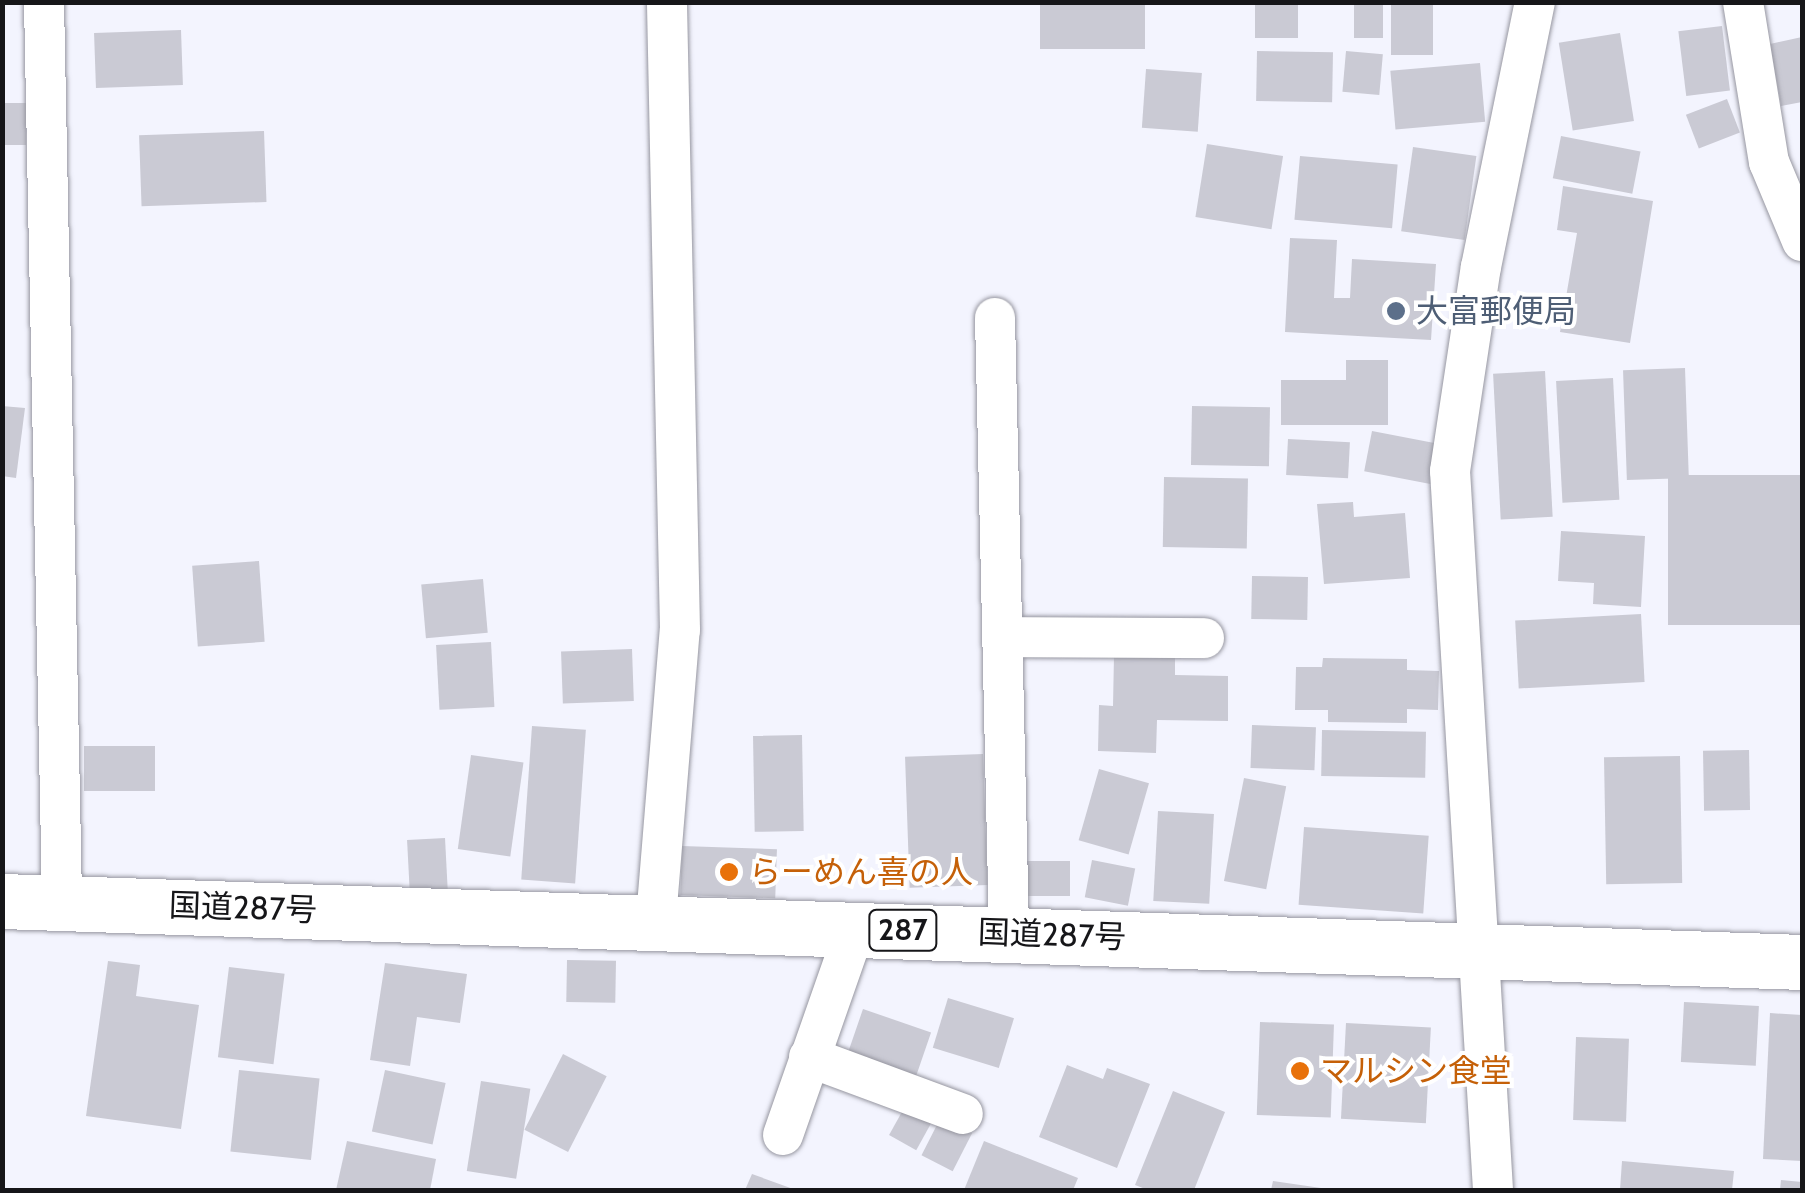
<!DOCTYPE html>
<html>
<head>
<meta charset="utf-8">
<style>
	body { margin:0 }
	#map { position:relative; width:1805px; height:1193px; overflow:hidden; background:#f3f4fe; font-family:Cabin,"Noto Sans JP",sans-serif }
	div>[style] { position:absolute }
	.building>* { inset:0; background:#cacad4; transform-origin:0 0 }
	.roads { filter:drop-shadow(0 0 2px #9696a0) drop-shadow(0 0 2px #9696a0) }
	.minor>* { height:40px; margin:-20px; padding:0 20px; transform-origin:20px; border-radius:20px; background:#fff }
	.highway>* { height:55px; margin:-27.5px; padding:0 27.5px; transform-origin:27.5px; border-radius:27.5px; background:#fff }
	.dots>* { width:28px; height:28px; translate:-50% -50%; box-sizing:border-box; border:5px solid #fff; border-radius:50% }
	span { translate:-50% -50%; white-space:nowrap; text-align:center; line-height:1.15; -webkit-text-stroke:8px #fff; paint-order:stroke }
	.shield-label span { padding:2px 8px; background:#fff; border:2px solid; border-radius:8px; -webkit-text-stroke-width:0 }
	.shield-label { font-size:30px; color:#161619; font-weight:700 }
	.service-label { font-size:32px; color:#4e5e75 }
	.left { translate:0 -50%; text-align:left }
	.food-label { font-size:32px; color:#c56008 }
	.street-label { font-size:32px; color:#161619 }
	.frame { position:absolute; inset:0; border:5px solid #161619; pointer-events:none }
</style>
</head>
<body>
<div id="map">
	<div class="building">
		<div style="left:1040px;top:2px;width:105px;height:47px"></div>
		<div style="left:1255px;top:2px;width:43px;height:36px"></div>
		<div style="left:1354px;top:2px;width:29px;height:36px"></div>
		<div style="left:1391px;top:2px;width:42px;height:53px"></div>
		<div style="left:1722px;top:26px;width:65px;height:44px;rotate:83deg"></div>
		<div style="left:181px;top:30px;width:55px;height:87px;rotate:88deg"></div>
		<div style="left:1620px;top:33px;width:89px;height:62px;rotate:81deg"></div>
		<div style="clip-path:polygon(1802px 37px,1802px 102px,1781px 106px,1770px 44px)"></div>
		<div style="left:1257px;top:51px;width:76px;height:50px;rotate:1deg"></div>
		<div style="left:1346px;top:51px;width:37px;height:41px;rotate:5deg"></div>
		<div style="left:1480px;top:63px;width:59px;height:90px;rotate:85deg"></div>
		<div style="left:1146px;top:69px;width:56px;height:59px;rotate:4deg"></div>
		<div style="left:1727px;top:99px;width:36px;height:44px;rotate:69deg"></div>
		<div style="left:2px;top:103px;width:24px;height:42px"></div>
		<div style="left:264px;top:131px;width:71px;height:125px;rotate:88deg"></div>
		<div style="left:1561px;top:136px;width:81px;height:43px;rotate:11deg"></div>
		<div style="left:1207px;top:144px;width:77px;height:74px;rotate:9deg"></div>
		<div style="left:1413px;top:147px;width:64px;height:85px;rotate:8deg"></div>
		<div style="left:1300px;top:156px;width:98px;height:64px;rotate:5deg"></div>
		<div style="clip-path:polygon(1563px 186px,1653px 201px,1630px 343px,1560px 332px,1577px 233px,1557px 230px)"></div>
		<div style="clip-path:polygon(1290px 238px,1337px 240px,1334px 298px,1350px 298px,1352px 259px,1436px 264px,1431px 340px,1285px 332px)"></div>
		<div style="clip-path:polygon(1346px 360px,1388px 360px,1388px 425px,1281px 425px,1281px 380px,1346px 380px)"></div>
		<div style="left:1685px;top:368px;width:110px;height:62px;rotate:88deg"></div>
		<div style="left:1545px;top:371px;width:146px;height:52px;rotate:87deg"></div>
		<div style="left:1613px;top:378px;width:122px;height:57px;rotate:87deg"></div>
		<div style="clip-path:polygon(2px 406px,25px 408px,16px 478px,2px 476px)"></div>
		<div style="left:1192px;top:406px;width:78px;height:59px;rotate:1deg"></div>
		<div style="left:1372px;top:431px;width:70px;height:41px;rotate:11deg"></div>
		<div style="left:1288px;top:439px;width:62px;height:36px;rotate:3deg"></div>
		<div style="left:1802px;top:475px;width:150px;height:134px;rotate:90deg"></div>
		<div style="left:1164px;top:477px;width:84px;height:70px;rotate:1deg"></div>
		<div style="clip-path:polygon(1353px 502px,1354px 517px,1405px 513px,1410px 578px,1324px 584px,1317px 504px)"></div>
		<div style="clip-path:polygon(1561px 531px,1645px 536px,1641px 607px,1593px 604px,1594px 583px,1558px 581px)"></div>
		<div style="left:259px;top:561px;width:81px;height:67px;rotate:86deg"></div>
		<div style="left:1252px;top:576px;width:56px;height:43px;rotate:1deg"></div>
		<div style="left:483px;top:579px;width:54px;height:62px;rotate:85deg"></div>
		<div style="left:1641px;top:614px;width:68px;height:126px;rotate:87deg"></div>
		<div style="left:491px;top:642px;width:65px;height:55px;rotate:87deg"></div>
		<div style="left:632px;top:649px;width:52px;height:71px;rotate:88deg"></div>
		<div style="clip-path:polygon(1114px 655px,1175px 656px,1175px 675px,1228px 676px,1228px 721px,1157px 720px,1156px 753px,1098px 751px,1099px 705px,1113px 706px)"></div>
		<div style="clip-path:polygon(1323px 658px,1407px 659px,1407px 670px,1439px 671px,1438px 710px,1407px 709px,1407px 723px,1328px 722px,1328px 710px,1295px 710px,1296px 667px,1322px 667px)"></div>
		<div style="left:1252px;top:725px;width:64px;height:43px;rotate:2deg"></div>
		<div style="left:532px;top:726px;width:54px;height:154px;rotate:4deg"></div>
		<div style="left:1322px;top:730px;width:104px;height:46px;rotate:1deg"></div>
		<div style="left:802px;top:735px;width:96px;height:49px;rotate:89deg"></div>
		<div style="left:84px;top:746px;width:71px;height:45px"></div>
		<div style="left:1749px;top:750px;width:60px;height:46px;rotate:89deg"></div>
		<div style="left:983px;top:754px;width:131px;height:78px;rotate:88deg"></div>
		<div style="left:471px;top:755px;width:53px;height:95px;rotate:8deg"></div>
		<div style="left:1680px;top:756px;width:127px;height:76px;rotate:89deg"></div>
		<div style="left:1099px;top:769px;width:52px;height:74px;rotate:16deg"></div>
		<div style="left:1244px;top:778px;width:43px;height:105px;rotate:11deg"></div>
		<div style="left:1158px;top:811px;width:56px;height:90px;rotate:3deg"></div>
		<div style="left:1304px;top:827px;width:125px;height:78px;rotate:4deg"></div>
		<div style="left:445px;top:838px;width:52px;height:38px;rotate:87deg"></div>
		<div style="left:682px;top:846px;width:95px;height:49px;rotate:2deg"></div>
		<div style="left:1092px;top:860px;width:44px;height:38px;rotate:11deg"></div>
		<div style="left:1025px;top:861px;width:45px;height:35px"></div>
		<div style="left:567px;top:960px;width:49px;height:42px;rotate:1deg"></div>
		<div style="clip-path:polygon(108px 961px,140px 965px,136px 996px,199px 1005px,181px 1129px,86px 1116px)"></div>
		<div style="clip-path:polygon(385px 963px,467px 974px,460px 1023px,417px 1017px,410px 1066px,370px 1060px)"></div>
		<div style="left:229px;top:967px;width:56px;height:91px;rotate:7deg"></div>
		<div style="left:948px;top:998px;width:69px;height:52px;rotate:17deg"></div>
		<div style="left:1684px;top:1002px;width:75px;height:60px;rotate:3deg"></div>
		<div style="left:863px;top:1009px;width:72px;height:46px;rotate:19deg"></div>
		<div style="clip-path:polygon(1770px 1013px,1802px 1015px,1802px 1161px,1763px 1159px)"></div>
		<div style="left:1260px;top:1022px;width:74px;height:93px;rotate:2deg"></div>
		<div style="left:1346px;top:1023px;width:85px;height:96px;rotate:3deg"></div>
		<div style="left:1576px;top:1037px;width:53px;height:83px;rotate:2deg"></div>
		<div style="left:563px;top:1054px;width:49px;height:85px;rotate:27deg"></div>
		<div style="clip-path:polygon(1067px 1065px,1103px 1079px,1107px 1068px,1150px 1084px,1117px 1168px,1039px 1137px)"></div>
		<div style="left:239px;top:1070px;width:81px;height:82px;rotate:6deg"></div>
		<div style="left:385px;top:1070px;width:62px;height:63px;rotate:12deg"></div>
		<div style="left:481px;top:1081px;width:50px;height:91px;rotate:9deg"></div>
		<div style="clip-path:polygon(1173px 1091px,1225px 1112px,1194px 1190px,1148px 1190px,1135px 1185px)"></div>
		<div style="left:908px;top:1101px;width:31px;height:39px;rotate:29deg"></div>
		<div style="left:941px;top:1117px;width:35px;height:43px;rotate:27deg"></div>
		<div style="clip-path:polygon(347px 1141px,436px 1159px,430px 1190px,336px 1190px)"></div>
		<div style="clip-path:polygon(984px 1141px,1078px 1178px,1073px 1190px,964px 1190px)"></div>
		<div style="clip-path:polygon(1622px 1161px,1734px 1171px,1732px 1190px,1620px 1190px)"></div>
		<div style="clip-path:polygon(752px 1174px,796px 1190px,745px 1190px)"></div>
		<div style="clip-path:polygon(1781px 1180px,1802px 1182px,1802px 1190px,1780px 1190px)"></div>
		<div style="clip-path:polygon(1273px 1181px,1321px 1188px,1321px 1190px,1271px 1190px)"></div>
	</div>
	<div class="roads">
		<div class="minor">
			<div style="left:44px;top:2px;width:900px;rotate:88.85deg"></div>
			<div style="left:1743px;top:2px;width:162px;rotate:80.8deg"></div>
			<div style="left:1769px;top:162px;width:86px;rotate:67.3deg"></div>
			<div style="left:995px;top:318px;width:614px;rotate:88.69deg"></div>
			<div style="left:1003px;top:637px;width:201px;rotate:0.3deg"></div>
			<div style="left:656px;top:919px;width:290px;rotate:-85.3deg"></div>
			<div style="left:680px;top:630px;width:628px;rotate:-91.19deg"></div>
			<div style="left:809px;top:1057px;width:164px;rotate:20.3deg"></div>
			<div style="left:783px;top:1135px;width:218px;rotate:-70.7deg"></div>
			<div style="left:1493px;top:1190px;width:720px;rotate:-93.42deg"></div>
			<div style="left:1450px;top:471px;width:206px;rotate:-81.4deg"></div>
			<div style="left:1481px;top:267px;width:270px;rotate:-78.5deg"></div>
		</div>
		<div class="highway">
			<div style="left:2px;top:901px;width:1801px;rotate:1.94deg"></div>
		</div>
	</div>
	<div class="dots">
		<div style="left:1396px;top:311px;background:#5c6f8a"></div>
		<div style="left:729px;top:872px;background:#e8710a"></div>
		<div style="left:1300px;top:1071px;background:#e8710a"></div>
	</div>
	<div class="shield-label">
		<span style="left:903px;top:930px">287</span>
	</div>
	<div class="service-label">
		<span class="left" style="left:1416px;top:311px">大富郵便局</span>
	</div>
	<div class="food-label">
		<span class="left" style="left:749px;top:872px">らーめん喜の人</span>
		<span class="left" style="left:1320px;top:1071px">マルシン食堂</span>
	</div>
	<div class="street-label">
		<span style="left:243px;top:908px;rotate:2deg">国道287号</span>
		<span style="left:1052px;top:935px;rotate:2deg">国道287号</span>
	</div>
	<div class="frame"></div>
</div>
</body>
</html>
